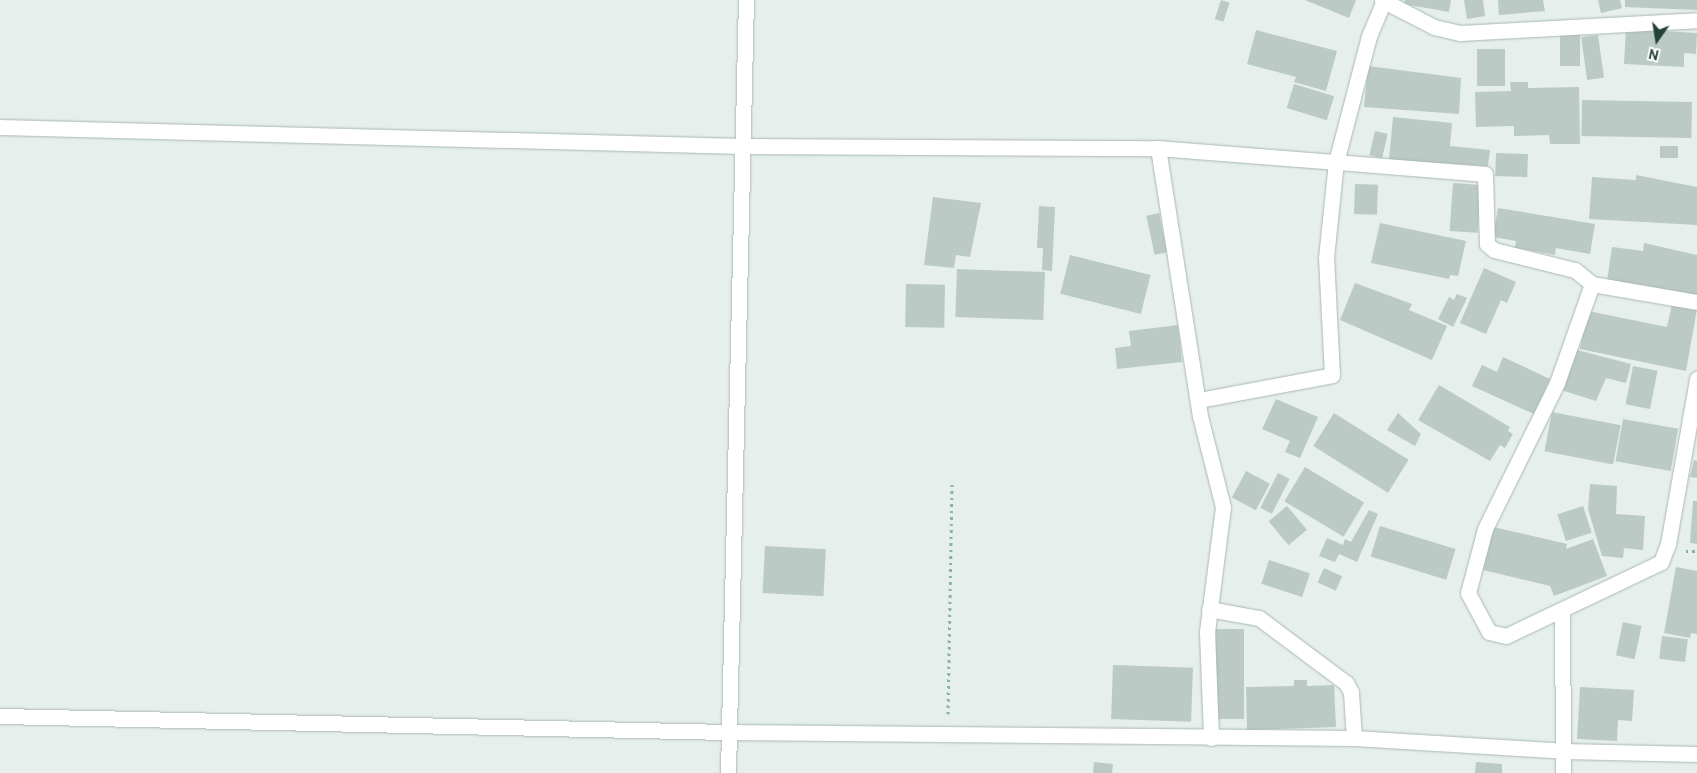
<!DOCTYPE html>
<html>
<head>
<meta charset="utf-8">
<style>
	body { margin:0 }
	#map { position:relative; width:1697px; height:773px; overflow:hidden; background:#e6efeb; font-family:Cabin,sans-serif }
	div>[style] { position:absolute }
	.building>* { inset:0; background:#bbcac4; transform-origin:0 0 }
	.path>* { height:3px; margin-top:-1.5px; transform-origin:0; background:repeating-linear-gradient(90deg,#86b3a5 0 2.5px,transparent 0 6.5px) }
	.roads { filter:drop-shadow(0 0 1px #a8b8b2) drop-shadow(0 0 1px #a8b8b2) }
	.street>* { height:15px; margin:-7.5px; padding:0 7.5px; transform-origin:7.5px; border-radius:7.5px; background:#fff }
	span { translate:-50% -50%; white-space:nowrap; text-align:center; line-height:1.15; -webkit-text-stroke:4px #f7fbf9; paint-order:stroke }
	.north { position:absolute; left:1632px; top:15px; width:50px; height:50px; -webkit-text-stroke:4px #f7fbf9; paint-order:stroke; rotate:193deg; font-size:14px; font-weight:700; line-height:20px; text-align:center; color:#24423a }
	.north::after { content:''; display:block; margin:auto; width:18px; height:22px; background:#24423a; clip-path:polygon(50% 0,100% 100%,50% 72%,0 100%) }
</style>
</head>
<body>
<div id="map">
	<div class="building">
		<div style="left:1221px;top:0;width:9px;height:20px;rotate:18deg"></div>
		<div style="clip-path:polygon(1305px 0,1356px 0,1349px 18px)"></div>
		<div style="clip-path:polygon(1405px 0,1451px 0,1449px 12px,1404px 4px)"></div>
		<div style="clip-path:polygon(1464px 0,1483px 0,1485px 16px,1467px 19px)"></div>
		<div style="clip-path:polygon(1498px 0,1543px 0,1545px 11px,1499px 15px)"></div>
		<div style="clip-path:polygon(1598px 0,1620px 0,1622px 8px,1601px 13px)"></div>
		<div style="clip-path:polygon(1625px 0,1697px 0,1697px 10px,1625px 7px)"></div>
		<div style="clip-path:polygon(1626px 29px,1697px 33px,1696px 54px,1684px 53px,1684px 67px,1624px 64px)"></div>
		<div style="clip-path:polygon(1256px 30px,1337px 51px,1326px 91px,1294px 82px,1296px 77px,1247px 64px)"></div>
		<div style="left:1560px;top:35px;width:20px;height:31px"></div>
		<div style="left:1598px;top:35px;width:43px;height:17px;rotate:82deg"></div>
		<div style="left:1477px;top:49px;width:28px;height:37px"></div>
		<div style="clip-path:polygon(1368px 66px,1461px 78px,1459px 114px,1364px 107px)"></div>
		<div style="clip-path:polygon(1510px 82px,1528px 82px,1528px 88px,1579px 87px,1580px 144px,1550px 144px,1549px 135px,1514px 136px,1514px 126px,1476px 127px,1475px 92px,1511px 91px)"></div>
		<div style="left:1294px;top:84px;width:42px;height:25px;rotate:17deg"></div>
		<div style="left:1582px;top:100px;width:110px;height:36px;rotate:1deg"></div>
		<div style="clip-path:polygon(1393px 117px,1452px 123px,1450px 146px,1490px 150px,1488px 166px,1389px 160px)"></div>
		<div style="left:1375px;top:131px;width:13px;height:25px;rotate:13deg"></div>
		<div style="left:1660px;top:146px;width:18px;height:12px"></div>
		<div style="left:1496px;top:153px;width:32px;height:23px;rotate:2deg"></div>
		<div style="clip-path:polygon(1636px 175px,1697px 187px,1697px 225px,1589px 219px,1592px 177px,1636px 180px)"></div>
		<div style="left:1453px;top:183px;width:28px;height:48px;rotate:4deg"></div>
		<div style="left:1355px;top:184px;width:23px;height:30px;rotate:2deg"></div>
		<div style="clip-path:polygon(933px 197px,981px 203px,970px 257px,956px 255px,954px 268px,924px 265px)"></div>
		<div style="clip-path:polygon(1039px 206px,1055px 207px,1052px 271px,1042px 270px,1043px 248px,1037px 248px)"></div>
		<div style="clip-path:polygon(1498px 208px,1595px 224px,1590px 254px,1556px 248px,1555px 255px,1515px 248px,1516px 241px,1493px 237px)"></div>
		<div style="left:1159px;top:213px;width:40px;height:13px;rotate:78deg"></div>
		<div style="clip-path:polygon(1380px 223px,1466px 241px,1458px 276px,1450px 275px,1449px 279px,1371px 263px)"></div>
		<div style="clip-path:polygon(1644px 243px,1697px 255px,1697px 297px,1607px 281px,1612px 247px,1643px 251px)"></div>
		<div style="left:1070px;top:255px;width:83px;height:40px;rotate:14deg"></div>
		<div style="clip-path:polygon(1484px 268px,1516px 282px,1507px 303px,1501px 300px,1486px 334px,1460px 323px)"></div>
		<div style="left:957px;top:269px;width:88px;height:48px;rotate:2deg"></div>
		<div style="clip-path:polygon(1355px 283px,1412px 304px,1409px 310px,1447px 326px,1432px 360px,1340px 320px)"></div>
		<div style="left:906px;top:284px;width:39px;height:43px;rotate:1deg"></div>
		<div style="clip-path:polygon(1457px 294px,1467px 298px,1453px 327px,1438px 319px,1449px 297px,1454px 300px)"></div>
		<div style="clip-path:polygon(1672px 304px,1697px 309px,1686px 371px,1580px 349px,1588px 311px,1667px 327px)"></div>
		<div style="clip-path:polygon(1178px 325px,1182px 362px,1117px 369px,1115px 348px,1131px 346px,1129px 331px)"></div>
		<div style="clip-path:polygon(1577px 350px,1631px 364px,1626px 383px,1606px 378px,1596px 401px,1561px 390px)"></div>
		<div style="clip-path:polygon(1503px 357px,1550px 379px,1534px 414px,1472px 386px,1482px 365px,1497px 372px)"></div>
		<div style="left:1633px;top:366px;width:25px;height:39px;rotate:11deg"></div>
		<div style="clip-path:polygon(1439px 385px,1510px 427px,1508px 431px,1513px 434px,1505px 448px,1500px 445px,1490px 461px,1418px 420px)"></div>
		<div style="clip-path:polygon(1276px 399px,1318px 417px,1300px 458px,1285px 452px,1290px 441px,1262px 429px)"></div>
		<div style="left:1552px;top:412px;width:70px;height:40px;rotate:11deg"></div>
		<div style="left:1334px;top:413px;width:88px;height:39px;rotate:32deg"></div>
		<div style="clip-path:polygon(1398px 413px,1421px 434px,1415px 446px,1387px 430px)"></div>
		<div style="left:1623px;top:419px;width:56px;height:43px;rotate:10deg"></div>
		<div style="clip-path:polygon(1694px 460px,1697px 461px,1697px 478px,1690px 477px)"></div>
		<div style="left:1305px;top:467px;width:69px;height:40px;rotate:31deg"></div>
		<div style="left:1246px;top:471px;width:27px;height:30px;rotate:28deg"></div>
		<div style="left:1278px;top:473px;width:13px;height:39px;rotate:27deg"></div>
		<div style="clip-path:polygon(1590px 484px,1617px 486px,1616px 514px,1645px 516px,1643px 550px,1624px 548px,1623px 558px,1602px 556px,1588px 509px)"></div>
		<div style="clip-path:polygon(1693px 501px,1697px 501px,1697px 544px,1690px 543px)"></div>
		<div style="left:1287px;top:506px;width:31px;height:24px;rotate:50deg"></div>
		<div style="left:1583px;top:506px;width:28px;height:27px;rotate:72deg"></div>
		<div style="clip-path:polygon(1369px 510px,1378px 514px,1357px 562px,1339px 554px,1335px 562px,1319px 556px,1327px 538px,1343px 545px,1345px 539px,1351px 542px)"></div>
		<div style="left:1380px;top:526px;width:79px;height:32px;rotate:17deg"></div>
		<div style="clip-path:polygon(1493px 527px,1567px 544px,1566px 549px,1593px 539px,1607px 576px,1554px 596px,1550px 586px,1483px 570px)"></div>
		<div style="left:765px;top:546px;width:61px;height:47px;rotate:3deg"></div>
		<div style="left:1269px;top:560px;width:43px;height:25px;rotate:18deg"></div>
		<div style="clip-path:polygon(1676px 567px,1697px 571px,1697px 634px,1691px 633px,1690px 638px,1664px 633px)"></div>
		<div style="left:1324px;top:568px;width:20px;height:16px;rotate:24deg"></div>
		<div style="left:1623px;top:622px;width:19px;height:34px;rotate:12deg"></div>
		<div style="left:1216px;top:629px;width:28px;height:90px"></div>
		<div style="left:1662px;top:636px;width:26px;height:23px;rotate:7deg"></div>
		<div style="left:1113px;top:665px;width:80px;height:54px;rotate:2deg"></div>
		<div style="clip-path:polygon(1294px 680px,1307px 680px,1307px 686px,1334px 685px,1336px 727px,1247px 730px,1246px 687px,1294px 686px)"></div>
		<div style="clip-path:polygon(1580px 687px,1634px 690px,1632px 721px,1618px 720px,1617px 741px,1577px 739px)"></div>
		<div style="clip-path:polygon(1094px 762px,1113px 764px,1112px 773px,1093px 773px)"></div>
		<div style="clip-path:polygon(1476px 762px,1502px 764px,1502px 773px,1475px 773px)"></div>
	</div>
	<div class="path">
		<div style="left:1686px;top:551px;width:11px"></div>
		<div style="left:948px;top:714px;width:230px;rotate:-89deg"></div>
	</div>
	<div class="roads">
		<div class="street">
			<div style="left:1382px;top:0;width:59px;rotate:27.4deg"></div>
			<div style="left:1434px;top:27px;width:27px;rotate:13deg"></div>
			<div style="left:1460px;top:33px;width:237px;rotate:-3.1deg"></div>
			<div style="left:0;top:127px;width:742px;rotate:1.47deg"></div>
			<div style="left:742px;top:146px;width:416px;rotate:0.3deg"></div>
			<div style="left:1158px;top:148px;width:179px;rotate:4.5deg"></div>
			<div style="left:1336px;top:162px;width:130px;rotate:-75.3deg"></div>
			<div style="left:1369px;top:36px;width:36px;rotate:-67deg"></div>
			<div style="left:1158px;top:148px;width:271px;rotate:81.1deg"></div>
			<div style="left:1200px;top:416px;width:94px;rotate:75.8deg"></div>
			<div style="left:1223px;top:507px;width:126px;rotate:97.3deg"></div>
			<div style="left:1207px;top:632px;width:106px;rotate:87.8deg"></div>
			<div style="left:1592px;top:284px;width:107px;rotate:9.7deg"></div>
			<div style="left:1199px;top:400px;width:135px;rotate:-10.6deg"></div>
			<div style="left:1332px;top:375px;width:117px;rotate:-92.9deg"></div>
			<div style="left:1326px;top:258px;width:97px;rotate:-84.1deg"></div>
			<div style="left:1336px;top:162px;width:149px;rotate:4.6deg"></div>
			<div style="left:1485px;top:174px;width:70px;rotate:88.4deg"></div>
			<div style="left:1487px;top:244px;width:9px;rotate:41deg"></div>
			<div style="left:1494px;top:250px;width:83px;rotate:13.9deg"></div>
			<div style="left:1575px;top:270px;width:22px;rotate:39deg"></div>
			<div style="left:1592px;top:284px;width:105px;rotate:109.5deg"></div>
			<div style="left:1557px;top:383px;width:163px;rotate:116.3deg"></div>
			<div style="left:1485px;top:529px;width:66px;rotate:104.9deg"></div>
			<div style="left:1468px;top:593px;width:44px;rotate:61.7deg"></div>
			<div style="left:1489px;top:632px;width:17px;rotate:13deg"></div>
			<div style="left:1506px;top:636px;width:172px;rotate:-25.5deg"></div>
			<div style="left:1661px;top:562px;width:19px;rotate:-69deg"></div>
			<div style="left:1668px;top:544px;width:168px;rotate:-80deg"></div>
			<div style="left:1209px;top:609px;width:51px;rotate:10.2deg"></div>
			<div style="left:1259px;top:618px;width:109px;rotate:36.8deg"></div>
			<div style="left:1346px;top:683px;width:10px;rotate:61deg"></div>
			<div style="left:1351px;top:692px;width:46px;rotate:86.3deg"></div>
			<div style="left:1562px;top:612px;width:161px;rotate:89.6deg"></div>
			<div style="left:0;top:716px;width:729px;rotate:1.26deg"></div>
			<div style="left:729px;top:732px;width:625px;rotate:0.55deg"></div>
			<div style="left:1354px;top:738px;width:210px;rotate:3.5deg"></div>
			<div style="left:1564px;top:751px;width:133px;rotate:1.3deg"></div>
			<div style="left:728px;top:773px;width:773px;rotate:-88.67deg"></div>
		</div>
	</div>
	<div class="north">N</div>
</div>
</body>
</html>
